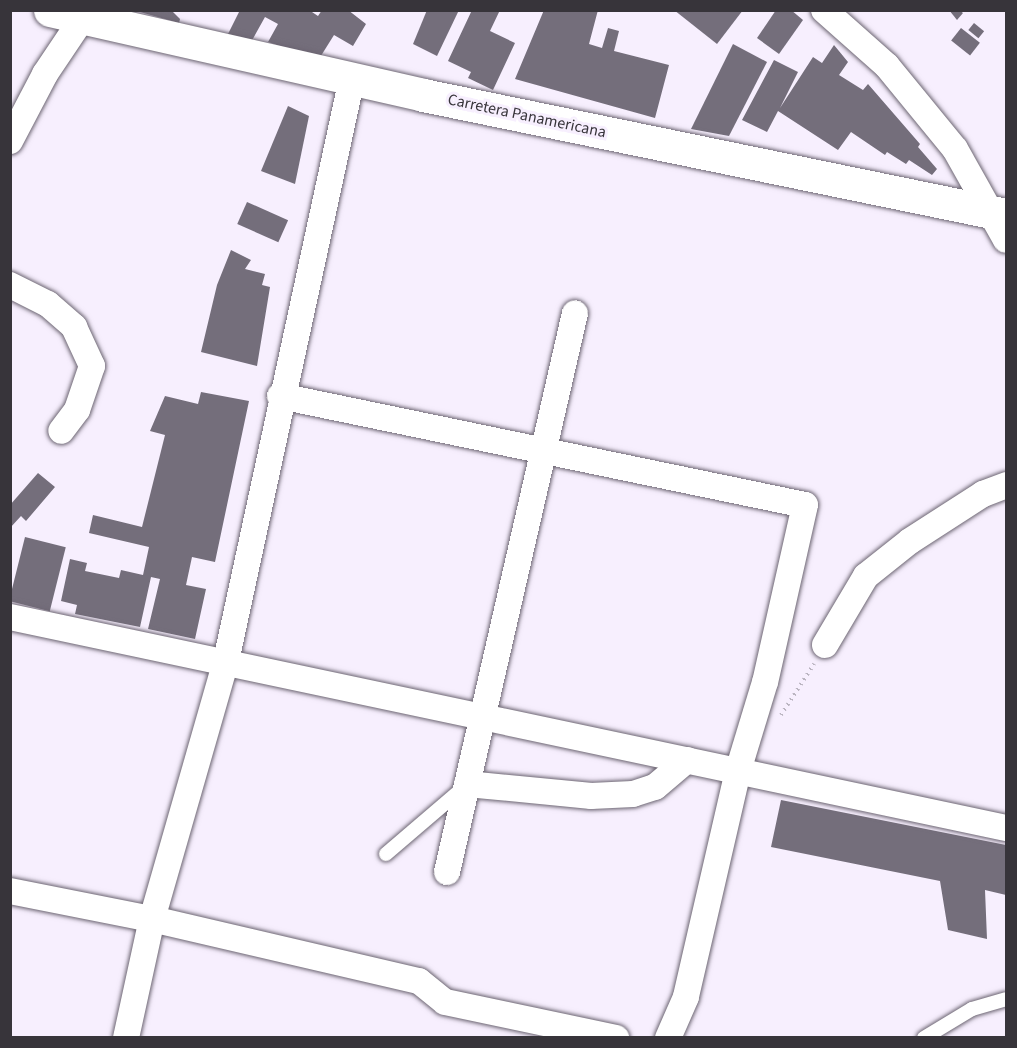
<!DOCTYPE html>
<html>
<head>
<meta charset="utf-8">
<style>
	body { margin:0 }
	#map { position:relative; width:1017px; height:1048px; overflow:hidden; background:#f7effe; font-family:"Source Sans 3",sans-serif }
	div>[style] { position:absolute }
	.building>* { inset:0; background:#746e7b; transform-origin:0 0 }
	.path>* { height:4px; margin-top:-2px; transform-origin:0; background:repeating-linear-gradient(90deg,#bab4c0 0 1.5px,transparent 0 6px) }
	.roads { filter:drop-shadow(0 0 2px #6c6572) drop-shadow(0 0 2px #6c6572) }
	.service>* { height:14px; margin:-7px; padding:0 7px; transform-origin:7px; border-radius:7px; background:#fff }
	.minor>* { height:26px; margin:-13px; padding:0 13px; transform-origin:13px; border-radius:13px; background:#fff }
	.primary>* { height:33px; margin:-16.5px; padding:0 16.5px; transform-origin:16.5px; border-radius:16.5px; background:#fff }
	span { translate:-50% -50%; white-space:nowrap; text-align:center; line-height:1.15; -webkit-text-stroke:6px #f7effe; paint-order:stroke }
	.street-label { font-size:16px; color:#37343a }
	.frame { position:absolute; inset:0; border:12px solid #37343a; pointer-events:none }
</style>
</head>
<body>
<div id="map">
	<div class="building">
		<div style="clip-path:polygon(133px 10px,171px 10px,180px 19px,179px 23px)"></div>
		<div style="clip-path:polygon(240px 10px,309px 10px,318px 16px,322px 10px,348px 10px,366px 24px,353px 46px,334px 35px,319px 59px,268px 42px,278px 24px,265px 17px,250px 44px,226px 38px)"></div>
		<div style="clip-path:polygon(427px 10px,459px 10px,437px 56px,413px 44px)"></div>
		<div style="clip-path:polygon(472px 10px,500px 10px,490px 31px,515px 43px,493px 90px,468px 78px,471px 72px,448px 61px)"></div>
		<div style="clip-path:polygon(544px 10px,598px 10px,589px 44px,602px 48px,608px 28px,619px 31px,614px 51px,669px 65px,655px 118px,515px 79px)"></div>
		<div style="clip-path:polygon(674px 10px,743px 10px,717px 44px)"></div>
		<div style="clip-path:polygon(776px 10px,791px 10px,803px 20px,779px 54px,757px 38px)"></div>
		<div style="clip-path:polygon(949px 10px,959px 10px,963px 13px,957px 20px)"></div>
		<div style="left:974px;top:23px;width:13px;height:9px;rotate:39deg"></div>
		<div style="left:961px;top:28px;width:24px;height:16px;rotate:38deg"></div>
		<div style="clip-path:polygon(733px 44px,767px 62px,729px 136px,691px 129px)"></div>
		<div style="clip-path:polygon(834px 45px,848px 62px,839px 75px,863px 90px,868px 84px,920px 144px,918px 147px,937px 169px,932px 175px,909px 160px,906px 164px,887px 152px,885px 155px,851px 132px,838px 150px,778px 111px,767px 132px,742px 120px,774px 60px,798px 72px,780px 108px,813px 57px,822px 63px)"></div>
		<div style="clip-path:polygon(288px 106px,309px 116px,295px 184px,261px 171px)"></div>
		<div style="left:247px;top:202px;width:45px;height:24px;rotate:24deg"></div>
		<div style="clip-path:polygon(231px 250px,251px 260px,245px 269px,265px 274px,262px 285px,270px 287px,257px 366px,201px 352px,217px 285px)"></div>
		<div style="clip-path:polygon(201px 392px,249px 401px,215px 562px,192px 557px,186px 585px,206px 589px,195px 639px,148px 629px,160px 579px,151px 577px,140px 627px,75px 614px,77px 605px,61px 601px,70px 559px,87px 563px,85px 571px,119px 578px,121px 570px,143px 575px,149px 547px,89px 533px,93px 515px,142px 527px,165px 435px,150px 431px,165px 396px,198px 404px)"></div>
		<div style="clip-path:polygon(38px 473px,55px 487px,26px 521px,21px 516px,10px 528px,10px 505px)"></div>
		<div style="left:25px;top:537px;width:42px;height:66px;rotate:14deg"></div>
		<div style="clip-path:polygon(781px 800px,1006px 845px,1006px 895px,985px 890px,987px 939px,948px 930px,940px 881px,771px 847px)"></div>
	</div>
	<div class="path">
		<div style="left:781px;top:715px;width:61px;rotate:-57.1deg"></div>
	</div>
	<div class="roads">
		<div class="service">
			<div style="left:386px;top:854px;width:101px;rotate:-40.6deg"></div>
			<div style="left:924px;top:1038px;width:56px;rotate:-31.1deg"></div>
			<div style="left:972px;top:1009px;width:35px;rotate:-16deg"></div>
		</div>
		<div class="minor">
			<div style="left:824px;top:10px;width:84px;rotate:41.6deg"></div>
			<div style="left:887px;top:66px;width:107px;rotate:50.7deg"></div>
			<div style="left:955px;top:149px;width:104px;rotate:60.7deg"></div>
			<div style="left:10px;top:141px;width:76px;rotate:-62.4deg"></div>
			<div style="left:45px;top:74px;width:77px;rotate:-56.1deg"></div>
			<div style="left:10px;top:285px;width:42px;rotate:26.6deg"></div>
			<div style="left:48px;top:304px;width:35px;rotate:41deg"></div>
			<div style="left:74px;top:327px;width:43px;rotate:65.2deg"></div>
			<div style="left:92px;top:366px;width:46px;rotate:108.8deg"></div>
			<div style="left:77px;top:410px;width:26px;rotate:127deg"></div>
			<div style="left:280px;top:396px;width:536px;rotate:11.73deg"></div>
			<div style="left:805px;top:505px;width:181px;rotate:102.7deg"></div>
			<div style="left:765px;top:682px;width:93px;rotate:106.9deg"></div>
			<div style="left:738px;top:771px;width:232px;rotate:103deg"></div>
			<div style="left:686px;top:997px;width:45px;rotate:113.7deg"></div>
			<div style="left:10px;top:617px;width:1018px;rotate:11.96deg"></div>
			<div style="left:825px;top:645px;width:80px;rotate:-59.3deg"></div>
			<div style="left:866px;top:576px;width:56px;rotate:-38.5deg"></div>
			<div style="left:910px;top:541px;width:87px;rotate:-32.8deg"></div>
			<div style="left:983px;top:494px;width:25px;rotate:-21deg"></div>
			<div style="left:467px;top:784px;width:125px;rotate:5.5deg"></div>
			<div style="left:591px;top:796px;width:42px;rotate:-2.7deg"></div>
			<div style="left:633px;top:794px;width:23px;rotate:-18deg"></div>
			<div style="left:655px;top:787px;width:42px;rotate:-40.2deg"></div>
			<div style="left:447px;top:872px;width:573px;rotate:-77.1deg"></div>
			<div style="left:10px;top:891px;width:145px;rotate:11.2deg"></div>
			<div style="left:152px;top:919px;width:274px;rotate:13.1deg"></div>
			<div style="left:419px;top:981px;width:33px;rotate:39deg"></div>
			<div style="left:445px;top:1002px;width:175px;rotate:11.9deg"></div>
			<div style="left:126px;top:1038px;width:122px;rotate:-77.7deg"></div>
			<div style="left:152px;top:919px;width:268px;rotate:-74deg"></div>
			<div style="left:226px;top:661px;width:596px;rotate:-77.8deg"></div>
		</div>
		<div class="primary">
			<div style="left:50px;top:10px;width:383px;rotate:12.8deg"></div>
			<div style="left:423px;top:95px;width:595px;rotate:11.63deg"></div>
		</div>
	</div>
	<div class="street-label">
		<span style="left:527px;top:116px;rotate:12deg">Carretera Panamericana</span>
	</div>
	<div class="frame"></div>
</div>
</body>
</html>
